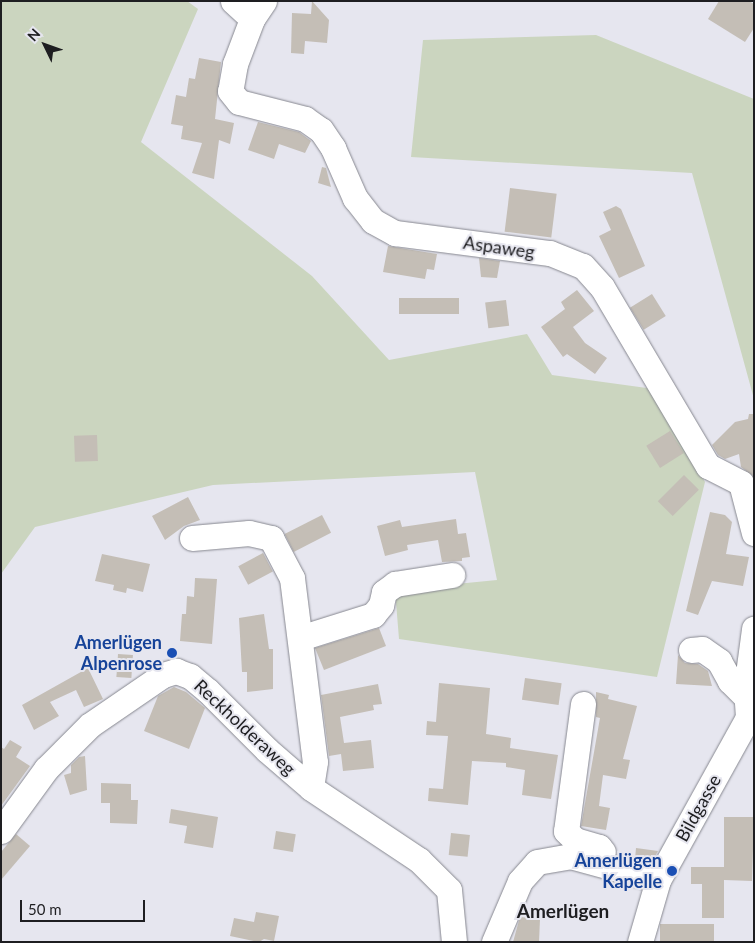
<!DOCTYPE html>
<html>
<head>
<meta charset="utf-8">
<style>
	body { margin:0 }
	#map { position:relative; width:755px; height:943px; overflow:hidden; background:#e6e6ef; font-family:Lato,sans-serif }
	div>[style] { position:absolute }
	.green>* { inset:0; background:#cbd5bf }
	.building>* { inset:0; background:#c4beb6; transform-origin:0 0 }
	.roads { filter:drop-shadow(0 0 1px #878890) drop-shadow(0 0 1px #878890) }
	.minor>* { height:25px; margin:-12.5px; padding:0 12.5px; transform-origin:12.5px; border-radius:12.5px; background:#fff }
	.dots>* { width:14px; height:14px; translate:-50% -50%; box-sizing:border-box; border:2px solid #e6e6ef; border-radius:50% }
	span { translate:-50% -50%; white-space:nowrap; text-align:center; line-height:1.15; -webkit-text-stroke:4px #e6e6ef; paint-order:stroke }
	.street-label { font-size:18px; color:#1e1e21 }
	.transit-label { font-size:18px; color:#164399; font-weight:700 }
	.right { translate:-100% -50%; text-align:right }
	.neighbourhood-label { font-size:19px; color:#1e1e21; font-weight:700 }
	.frame { position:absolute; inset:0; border:2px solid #1e1e21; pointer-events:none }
	.north { position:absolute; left:20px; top:20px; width:50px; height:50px; -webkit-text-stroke:4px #e6e6ef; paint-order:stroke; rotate:312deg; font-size:14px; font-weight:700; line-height:20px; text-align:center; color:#1e1e21 }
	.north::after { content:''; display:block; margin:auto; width:18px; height:22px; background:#1e1e21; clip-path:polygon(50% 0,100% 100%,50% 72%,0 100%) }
	.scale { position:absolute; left:20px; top:900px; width:125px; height:22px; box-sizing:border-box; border:2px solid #1e1e21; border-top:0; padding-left:6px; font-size:15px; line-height:18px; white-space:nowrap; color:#1e1e21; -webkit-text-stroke:4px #e6e6ef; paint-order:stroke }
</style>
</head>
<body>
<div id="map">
	<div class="green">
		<div style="clip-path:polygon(1px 1px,187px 1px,198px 9px,141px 142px,312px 276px,389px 360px,527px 334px,552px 375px,654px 389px,705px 482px,657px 677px,399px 639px,395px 590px,497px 580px,475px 472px,213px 485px,35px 527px,1px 574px)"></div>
		<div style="clip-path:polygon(596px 35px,754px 99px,754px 399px,692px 173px,411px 157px,423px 40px)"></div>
	</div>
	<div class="building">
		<div style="clip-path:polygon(312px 1px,329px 20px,327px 43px,305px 41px,304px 54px,291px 53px,292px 13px,311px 14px)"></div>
		<div style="clip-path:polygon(719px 1px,749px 1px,754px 4px,754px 28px,745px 42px,708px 19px)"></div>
		<div style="clip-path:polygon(199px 58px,221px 62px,215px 119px,234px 123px,230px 144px,219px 140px,214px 179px,192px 173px,202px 143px,181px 139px,183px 126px,171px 124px,176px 95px,186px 97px,189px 78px,195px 79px)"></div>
		<div style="clip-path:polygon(258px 122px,299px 132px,311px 141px,305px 153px,279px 144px,274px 159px,248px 150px)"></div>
		<div style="clip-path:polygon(322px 167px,326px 168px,331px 187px,318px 183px)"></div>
		<div style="left:510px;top:188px;width:47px;height:44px;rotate:7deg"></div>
		<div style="clip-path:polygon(616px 206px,621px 209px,645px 266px,619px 278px,599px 236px,611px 230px,603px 212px)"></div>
		<div style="clip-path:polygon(388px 246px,437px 254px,434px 270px,427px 269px,425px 279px,383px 272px)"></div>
		<div style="clip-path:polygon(479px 258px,500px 261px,497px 278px,481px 277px)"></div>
		<div style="clip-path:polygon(577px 290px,594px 311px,573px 327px,585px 343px,607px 358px,595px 374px,567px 354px,563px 357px,541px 327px,565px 309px,561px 302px)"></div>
		<div style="left:652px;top:294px;width:26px;height:26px;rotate:58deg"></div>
		<div style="left:459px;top:298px;width:16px;height:60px;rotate:90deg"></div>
		<div style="left:506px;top:300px;width:26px;height:21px;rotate:83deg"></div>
		<div style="clip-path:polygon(749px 414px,754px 414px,754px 477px,741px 467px,739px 454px,725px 459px,718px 455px,712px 445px,735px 422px,748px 419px)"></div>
		<div style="left:670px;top:431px;width:26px;height:28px;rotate:58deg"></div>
		<div style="left:97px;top:435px;width:26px;height:23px;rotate:88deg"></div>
		<div style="left:684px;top:475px;width:21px;height:37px;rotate:45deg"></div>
		<div style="clip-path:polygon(188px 497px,200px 520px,184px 526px,165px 540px,152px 516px)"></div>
		<div style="clip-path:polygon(710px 512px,725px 515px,732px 522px,726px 554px,749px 557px,743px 586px,712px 581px,698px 615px,686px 611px)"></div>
		<div style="left:322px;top:515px;width:20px;height:42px;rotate:63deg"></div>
		<div style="clip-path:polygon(456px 519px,458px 534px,466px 533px,470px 557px,462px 558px,462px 561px,442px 562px,438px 540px,407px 545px,408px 550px,385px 556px,377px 526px,400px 520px,402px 527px)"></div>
		<div style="left:263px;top:553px;width:21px;height:28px;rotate:62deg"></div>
		<div style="clip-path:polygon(102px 554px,150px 564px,143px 592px,127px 588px,126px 593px,113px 590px,114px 585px,95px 581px)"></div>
		<div style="clip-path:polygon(195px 578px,217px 579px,212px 644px,180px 641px,182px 614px,186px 614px,187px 596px,194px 597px)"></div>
		<div style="clip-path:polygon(264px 614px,269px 649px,273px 649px,273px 689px,247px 692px,247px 672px,242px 672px,239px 618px)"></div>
		<div style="clip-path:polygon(379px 628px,386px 646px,324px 670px,315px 648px)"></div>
		<div style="left:118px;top:654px;width:15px;height:23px;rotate:4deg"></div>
		<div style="clip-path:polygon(678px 655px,685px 663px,698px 664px,708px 671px,712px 686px,676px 684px)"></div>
		<div style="clip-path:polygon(88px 668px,103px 699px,84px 707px,76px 690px,50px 702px,59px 716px,34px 730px,22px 705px)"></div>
		<div style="left:525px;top:678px;width:37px;height:22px;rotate:8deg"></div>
		<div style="clip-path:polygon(439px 683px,490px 688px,486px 734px,511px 738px,510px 748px,558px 755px,551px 799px,522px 795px,525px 770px,506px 767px,506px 763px,472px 761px,468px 805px,428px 801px,429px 788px,443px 789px,448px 736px,426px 735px,427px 721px,436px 722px)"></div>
		<div style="clip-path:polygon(378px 684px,382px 704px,373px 705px,374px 710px,340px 717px,344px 743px,371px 740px,374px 768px,343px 771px,341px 754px,329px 756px,321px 695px)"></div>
		<div style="clip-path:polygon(174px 687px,186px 692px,205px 708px,189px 749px,144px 731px,158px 696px)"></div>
		<div style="clip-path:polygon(596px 692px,609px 695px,608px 699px,637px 706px,623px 759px,630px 760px,626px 779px,603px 775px,599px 806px,610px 808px,606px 830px,581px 826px,600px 718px,596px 717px)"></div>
		<div style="clip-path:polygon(10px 740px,22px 747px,16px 757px,30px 766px,1px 806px,1px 747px,4px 749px)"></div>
		<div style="clip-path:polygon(85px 756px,87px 790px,70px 795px,64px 775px,71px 773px,71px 765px,79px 757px)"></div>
		<div style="clip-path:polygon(101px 783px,131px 784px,131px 800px,138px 800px,137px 824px,110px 823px,110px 803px,101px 803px)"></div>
		<div style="clip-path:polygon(171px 809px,218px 817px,213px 848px,184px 843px,187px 826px,169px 823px)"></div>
		<div style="clip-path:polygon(724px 817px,754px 817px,752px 881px,724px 880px,724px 918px,702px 918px,702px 884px,691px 884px,691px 867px,724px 867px)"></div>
		<div style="left:276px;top:831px;width:20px;height:18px;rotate:9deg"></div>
		<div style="left:451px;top:833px;width:19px;height:22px;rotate:6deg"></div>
		<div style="clip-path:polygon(16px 834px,30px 846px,1px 880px,1px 852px)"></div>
		<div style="clip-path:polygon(636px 848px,658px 851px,651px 863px,635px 859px)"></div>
		<div style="clip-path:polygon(256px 912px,279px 916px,274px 941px,264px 939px,259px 942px,230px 936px,234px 918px,254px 922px)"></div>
		<div style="clip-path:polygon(520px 917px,540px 919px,539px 942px,513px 942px)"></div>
		<div style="left:714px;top:924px;width:18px;height:54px;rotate:90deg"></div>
	</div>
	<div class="roads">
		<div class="minor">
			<div style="left:233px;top:1px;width:26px;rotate:43deg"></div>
			<div style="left:264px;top:1px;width:22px;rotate:124deg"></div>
			<div style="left:252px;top:19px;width:48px;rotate:110.7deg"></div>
			<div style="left:235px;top:64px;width:27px;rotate:100deg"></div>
			<div style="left:230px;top:91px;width:14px;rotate:51deg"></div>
			<div style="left:239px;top:102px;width:68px;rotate:14.4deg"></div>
			<div style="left:305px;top:119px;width:19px;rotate:35deg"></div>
			<div style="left:321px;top:130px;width:22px;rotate:56deg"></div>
			<div style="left:333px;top:148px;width:55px;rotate:66.3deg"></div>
			<div style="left:355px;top:198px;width:29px;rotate:52deg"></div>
			<div style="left:373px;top:221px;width:25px;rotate:29deg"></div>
			<div style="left:395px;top:233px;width:156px;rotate:7.4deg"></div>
			<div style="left:550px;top:253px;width:35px;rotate:22deg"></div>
			<div style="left:583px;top:266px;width:28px;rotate:48deg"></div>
			<div style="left:602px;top:287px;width:208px;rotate:59.4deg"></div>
			<div style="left:708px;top:466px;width:37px;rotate:27deg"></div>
			<div style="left:741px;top:483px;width:52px;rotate:75.4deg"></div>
			<div style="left:192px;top:538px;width:57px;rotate:-5deg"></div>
			<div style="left:249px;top:533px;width:23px;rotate:13deg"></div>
			<div style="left:271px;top:538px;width:45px;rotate:62.3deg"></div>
			<div style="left:292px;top:578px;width:185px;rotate:82.9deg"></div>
			<div style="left:315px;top:762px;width:26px;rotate:99deg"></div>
			<div style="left:300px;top:638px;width:77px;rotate:-17.5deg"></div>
			<div style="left:373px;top:615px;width:13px;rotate:-51deg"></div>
			<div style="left:381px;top:605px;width:13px;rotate:-77deg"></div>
			<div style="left:384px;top:592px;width:14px;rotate:-36deg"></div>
			<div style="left:395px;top:584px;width:58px;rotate:-9deg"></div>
			<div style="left:691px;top:650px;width:11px;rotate:-5deg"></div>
			<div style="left:702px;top:649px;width:21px;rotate:35deg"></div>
			<div style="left:719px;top:661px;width:23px;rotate:61deg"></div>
			<div style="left:730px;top:681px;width:24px;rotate:45deg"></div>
			<div style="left:583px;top:704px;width:128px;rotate:97.6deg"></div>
			<div style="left:566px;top:831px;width:13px;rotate:45deg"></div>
			<div style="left:575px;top:840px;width:25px;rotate:16deg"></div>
			<div style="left:599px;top:847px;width:6px;rotate:51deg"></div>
			<div style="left:748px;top:717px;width:28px;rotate:-94deg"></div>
			<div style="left:746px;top:689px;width:61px;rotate:-82.4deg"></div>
			<div style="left:1px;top:831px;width:77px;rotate:-54deg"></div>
			<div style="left:46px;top:769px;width:62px;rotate:-45deg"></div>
			<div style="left:90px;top:725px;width:88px;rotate:-34.4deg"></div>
			<div style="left:163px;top:675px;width:14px;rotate:-17deg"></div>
			<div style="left:176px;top:671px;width:15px;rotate:20deg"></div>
			<div style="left:190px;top:676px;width:23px;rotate:40deg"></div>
			<div style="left:208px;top:691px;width:83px;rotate:45deg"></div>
			<div style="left:267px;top:750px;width:58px;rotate:40.8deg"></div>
			<div style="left:311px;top:788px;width:130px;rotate:33.7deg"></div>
			<div style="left:419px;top:860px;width:42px;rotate:45deg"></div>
			<div style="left:449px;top:890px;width:52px;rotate:84.5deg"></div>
			<div style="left:494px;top:942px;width:66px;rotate:-66.9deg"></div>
			<div style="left:520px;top:881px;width:25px;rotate:-48deg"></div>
			<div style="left:537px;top:862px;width:34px;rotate:-10deg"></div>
			<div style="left:570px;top:856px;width:91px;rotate:15.3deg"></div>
			<div style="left:640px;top:942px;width:65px;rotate:-73.8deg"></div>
			<div style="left:658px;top:880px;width:198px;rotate:-61deg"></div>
		</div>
	</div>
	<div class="dots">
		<div style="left:172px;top:653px;background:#1a4fb4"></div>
		<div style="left:672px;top:871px;background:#1a4fb4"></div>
	</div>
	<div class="street-label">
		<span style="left:499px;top:247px;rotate:8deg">Aspaweg</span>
		<span style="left:245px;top:727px;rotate:43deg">Reckholderaweg</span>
		<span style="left:698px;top:808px;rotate:-61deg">Bildgasse</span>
	</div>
	<div class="transit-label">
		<span class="right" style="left:162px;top:653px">Amerlügen<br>Alpenrose</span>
		<span class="right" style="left:662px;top:871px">Amerlügen<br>Kapelle</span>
	</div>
	<div class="neighbourhood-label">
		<span style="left:563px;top:911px">Amerlügen</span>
	</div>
	<div class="frame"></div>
	<div class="north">N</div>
	<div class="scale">50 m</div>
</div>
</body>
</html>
